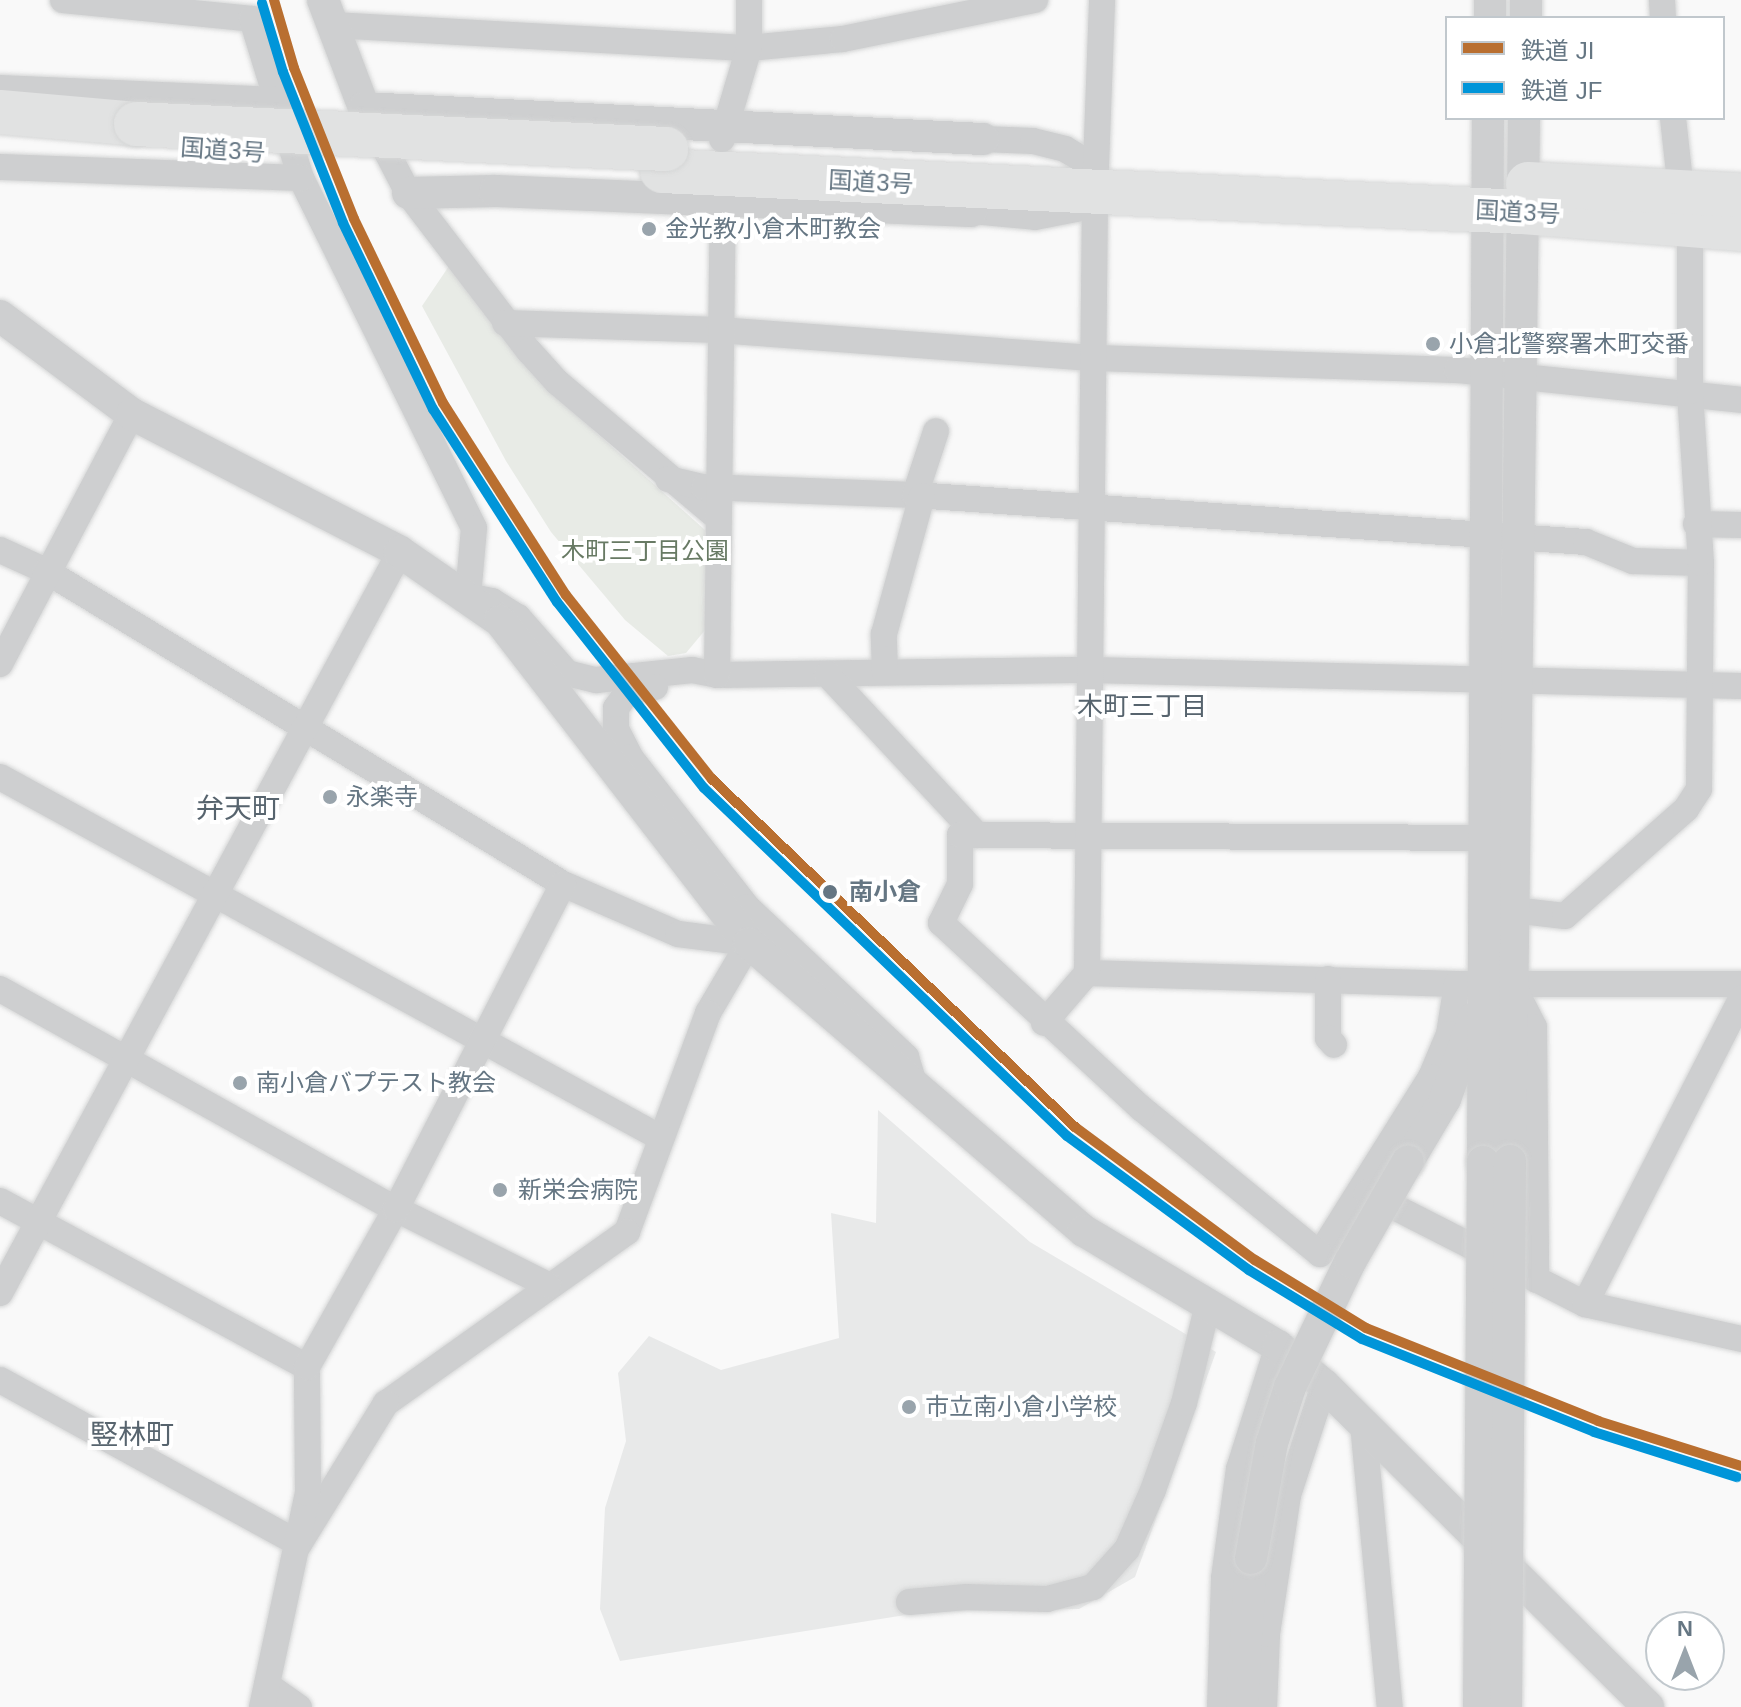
<!DOCTYPE html>
<html>
<head>
<meta charset="utf-8">
<style>
	body { margin:0 }
	#map { position:relative; width:1741px; height:1707px; overflow:hidden; background:#f9f9f9; font-family:Helvetica,"Noto Sans JP",sans-serif }
	div>[style] { position:absolute }
	.built>* { inset:0; background:#e8e9e9 }
	.green>* { inset:0; background:#e8ebe6 }
	.roads { filter:drop-shadow(0 0 2px #d5d6d6) drop-shadow(0 0 2px #d5d6d6) }
	.minor>* { height:26px; margin:-13px; padding:0 13px; transform-origin:13px; border-radius:13px; background:#cecfd0 }
	.tertiary>* { height:32px; margin:-16px; padding:0 16px; transform-origin:16px; border-radius:16px; background:#cecfd0 }
	.trunk>* { height:44px; margin:-22px; padding:0 22px; transform-origin:22px; border-radius:22px; background:#e1e2e2 }
	.bridges { filter:drop-shadow(0 0 2px #d5d6d6) drop-shadow(0 0 2px #d5d6d6) }
	.tertiary-bridge>* { height:32px; margin:-16px; padding:0 16px; transform-origin:16px; border-radius:16px; background:#cecfd0 }
	.trunk-bridge>* { height:44px; margin:-22px; padding:0 22px; transform-origin:22px; border-radius:22px; background:#e1e2e2 }
	.rail-1>* { height:10px; margin:-5px; padding:0 5px; transform-origin:5px; border-radius:5px; background:#b96f30 }
	.rail-2>* { height:10px; margin:-5px; padding:0 5px; transform-origin:5px; border-radius:5px; background:#0095d9 }
	.dots>* { width:22px; height:22px; translate:-50% -50%; box-sizing:border-box; border:4px solid #fff; border-radius:50% }
	span { translate:-50% -50%; white-space:nowrap; text-align:center; line-height:1.15; -webkit-text-stroke:8px #fff; paint-order:stroke }
	.street-label { font-size:24px; color:#657683 }
	.poi-label { font-size:24px; color:#657683 }
	.left { translate:0 -50%; text-align:left }
	.park-label { font-size:24px; color:#687a64 }
	.stop-label { font-size:24px; color:#657683; font-weight:700 }
	.neighbourhood-label { font-size:26px; color:#57646e }
	.quarter-label { font-size:28px; color:#57646e }
	.legend { position:absolute; left:1445px; top:16px; width:280px; height:104px; box-sizing:border-box; background:#fff; border:2px solid #c1c8cd; margin:0; padding:10px 14px; list-style:none; font-size:24px; color:#657683 }
	.legend li { display:flex; align-items:center; gap:16px; height:40px }
	.legend b { width:40px; border:2px solid #c1c8cd }
	.north { position:absolute; left:1645px; top:1611px; width:80px; height:80px; box-sizing:border-box; background:#fff; border:2px solid #c1c8cd; border-radius:50%; rotate:0deg; font-size:22px; font-weight:700; line-height:32px; text-align:center; color:#657683 }
	.north::after { content:''; display:block; margin:auto; width:28px; height:36px; background:#99a4ac; clip-path:polygon(50% 0,100% 100%,50% 72%,0 100%) }
</style>
</head>
<body>
<div id="map">
	<div class="built">
		<div style="clip-path:polygon(878px 1110px,1030px 1242px,1216px 1352px,1135px 1577px,1079px 1609px,924px 1612px,620px 1661px,600px 1609px,605px 1508px,626px 1441px,618px 1373px,649px 1336px,721px 1370px,839px 1338px,831px 1213px,876px 1223px)"></div>
	</div>
	<div class="green">
		<div style="clip-path:polygon(449px 266px,542px 384px,705px 530px,706px 629px,686px 653px,668px 656px,625px 620px,551px 532px,506px 461px,422px 306px)"></div>
	</div>
	<div class="roads">
		<div class="minor">
			<div style="left:63px;top:0;width:190px;rotate:5.7deg"></div>
			<div style="left:252px;top:19px;width:166px;rotate:72.9deg"></div>
			<div style="left:301px;top:178px;width:390px;rotate:63.7deg"></div>
			<div style="left:474px;top:528px;width:68px;rotate:95deg"></div>
			<div style="left:468px;top:596px;width:25px;rotate:12deg"></div>
			<div style="left:492px;top:601px;width:31px;rotate:32deg"></div>
			<div style="left:518px;top:617px;width:74px;rotate:48.8deg"></div>
			<div style="left:567px;top:673px;width:30px;rotate:14deg"></div>
			<div style="left:596px;top:680px;width:97px;rotate:-5.9deg"></div>
			<div style="left:692px;top:670px;width:25px;rotate:11deg"></div>
			<div style="left:717px;top:675px;width:374px;rotate:-0.8deg"></div>
			<div style="left:1091px;top:670px;width:650px;rotate:1.41deg"></div>
			<div style="left:1662px;top:0;width:18px;rotate:87deg"></div>
			<div style="left:333px;top:25px;width:417px;rotate:3.2deg"></div>
			<div style="left:749px;top:48px;width:94px;rotate:-5.5deg"></div>
			<div style="left:843px;top:39px;width:196px;rotate:-11.5deg"></div>
			<div style="left:0;top:88px;width:277px;rotate:2.5deg"></div>
			<div style="left:1673px;top:118px;width:73px;rotate:83.7deg"></div>
			<div style="left:375px;top:129px;width:72px;rotate:62.7deg"></div>
			<div style="left:408px;top:193px;width:199px;rotate:52.6deg"></div>
			<div style="left:529px;top:351px;width:42px;rotate:47.9deg"></div>
			<div style="left:557px;top:382px;width:211px;rotate:40.2deg"></div>
			<div style="left:722px;top:139px;width:95px;rotate:-73.5deg"></div>
			<div style="left:749px;top:48px;width:48px;rotate:-90deg"></div>
			<div style="left:983px;top:139px;width:50px;rotate:2.3deg"></div>
			<div style="left:1033px;top:141px;width:33px;rotate:14deg"></div>
			<div style="left:1065px;top:149px;width:35px;rotate:31deg"></div>
			<div style="left:0;top:167px;width:301px;rotate:2.1deg"></div>
			<div style="left:972px;top:211px;width:63px;rotate:5.4deg"></div>
			<div style="left:1035px;top:217px;width:42px;rotate:-11deg"></div>
			<div style="left:1076px;top:209px;width:17px;rotate:-40deg"></div>
			<div style="left:505px;top:323px;width:214px;rotate:1.9deg"></div>
			<div style="left:719px;top:330px;width:377px;rotate:4.3deg"></div>
			<div style="left:1095px;top:358px;width:362px;rotate:1.9deg"></div>
			<div style="left:1457px;top:370px;width:286px;rotate:6deg"></div>
			<div style="left:668px;top:479px;width:37px;rotate:13deg"></div>
			<div style="left:704px;top:487px;width:211px;rotate:2.2deg"></div>
			<div style="left:915px;top:495px;width:673px;rotate:4.01deg"></div>
			<div style="left:1586px;top:542px;width:51px;rotate:22deg"></div>
			<div style="left:1633px;top:561px;width:68px;rotate:1.7deg"></div>
			<div style="left:915px;top:495px;width:67px;rotate:-71.8deg"></div>
			<div style="left:1696px;top:524px;width:45px;rotate:1.3deg"></div>
			<div style="left:0;top:550px;width:51px;rotate:24.5deg"></div>
			<div style="left:46px;top:571px;width:604px;rotate:31.19deg"></div>
			<div style="left:563px;top:884px;width:125px;rotate:23.5deg"></div>
			<div style="left:678px;top:934px;width:72px;rotate:7.2deg"></div>
			<div style="left:749px;top:943px;width:81px;rotate:120.4deg"></div>
			<div style="left:708px;top:1013px;width:233px;rotate:110.3deg"></div>
			<div style="left:627px;top:1232px;width:296px;rotate:144.6deg"></div>
			<div style="left:386px;top:1403px;width:166px;rotate:121.7deg"></div>
			<div style="left:0;top:664px;width:283px;rotate:-62.2deg"></div>
			<div style="left:885px;top:672px;width:38px;rotate:-92deg"></div>
			<div style="left:884px;top:634px;width:143px;rotate:-74.6deg"></div>
			<div style="left:827px;top:674px;width:220px;rotate:47deg"></div>
			<div style="left:717px;top:675px;width:484px;rotate:-89.3deg"></div>
			<div style="left:655px;top:687px;width:27px;rotate:172deg"></div>
			<div style="left:628px;top:691px;width:21px;rotate:125deg"></div>
			<div style="left:616px;top:708px;width:21px;rotate:90deg"></div>
			<div style="left:616px;top:729px;width:31px;rotate:63deg"></div>
			<div style="left:630px;top:757px;width:190px;rotate:52deg"></div>
			<div style="left:747px;top:907px;width:219px;rotate:43.3deg"></div>
			<div style="left:906px;top:1057px;width:34px;rotate:73deg"></div>
			<div style="left:0;top:777px;width:753px;rotate:28.64deg"></div>
			<div style="left:1513px;top:910px;width:52px;rotate:6.6deg"></div>
			<div style="left:1565px;top:916px;width:162px;rotate:-41.5deg"></div>
			<div style="left:1686px;top:809px;width:24px;rotate:-57deg"></div>
			<div style="left:1699px;top:789px;width:226px;rotate:-89.5deg"></div>
			<div style="left:1701px;top:563px;width:172px;rotate:-93.7deg"></div>
			<div style="left:1690px;top:391px;width:164px;rotate:-90deg"></div>
			<div style="left:1087px;top:973px;width:370px;rotate:1.7deg"></div>
			<div style="left:1457px;top:984px;width:284px"></div>
			<div style="left:1328px;top:979px;width:59px;rotate:90deg"></div>
			<div style="left:1328px;top:1038px;width:9px;rotate:49deg"></div>
			<div style="left:1457px;top:984px;width:51px;rotate:99.1deg"></div>
			<div style="left:1449px;top:1034px;width:47px;rotate:112.7deg"></div>
			<div style="left:1431px;top:1077px;width:209px;rotate:122.1deg"></div>
			<div style="left:1320px;top:1254px;width:230px;rotate:-140.8deg"></div>
			<div style="left:1142px;top:1109px;width:274px;rotate:-137.2deg"></div>
			<div style="left:941px;top:923px;width:43px;rotate:-64deg"></div>
			<div style="left:960px;top:884px;width:49px;rotate:-90deg"></div>
			<div style="left:960px;top:835px;width:542px;rotate:0.32deg"></div>
			<div style="left:1513px;top:986px;width:46px;rotate:62.9deg"></div>
			<div style="left:1534px;top:1027px;width:253px;rotate:89.5deg"></div>
			<div style="left:0;top:989px;width:453px;rotate:29.1deg"></div>
			<div style="left:396px;top:1209px;width:170px;rotate:26.6deg"></div>
			<div style="left:1044px;top:1023px;width:66px;rotate:-49.3deg"></div>
			<div style="left:1087px;top:973px;width:780px;rotate:-89.41deg"></div>
			<div style="left:1095px;top:193px;width:193px;rotate:-87.9deg"></div>
			<div style="left:1367px;top:1193px;width:245px;rotate:27deg"></div>
			<div style="left:1585px;top:1304px;width:160px;rotate:12.6deg"></div>
			<div style="left:0;top:1201px;width:349px;rotate:28.4deg"></div>
			<div style="left:0;top:1293px;width:842px;rotate:-61.64deg"></div>
			<div style="left:1585px;top:1304px;width:343px;rotate:-62.9deg"></div>
			<div style="left:0;top:1380px;width:341px;rotate:28.7deg"></div>
			<div style="left:1363px;top:1424px;width:284px;rotate:84.6deg"></div>
			<div style="left:909px;top:1602px;width:57px;rotate:-5deg"></div>
			<div style="left:966px;top:1597px;width:81px;rotate:1.4deg"></div>
			<div style="left:1047px;top:1599px;width:48px;rotate:-14.6deg"></div>
			<div style="left:1093px;top:1587px;width:51px;rotate:-48.2deg"></div>
			<div style="left:1127px;top:1549px;width:64px;rotate:-66.2deg"></div>
			<div style="left:1153px;top:1490px;width:92px;rotate:-70.4deg"></div>
			<div style="left:1184px;top:1403px;width:102px;rotate:-76.4deg"></div>
			<div style="left:267px;top:1685px;width:39px;rotate:35deg"></div>
			<div style="left:262px;top:1707px;width:219px;rotate:-77.9deg"></div>
			<div style="left:308px;top:1493px;width:126px;rotate:-90.5deg"></div>
			<div style="left:307px;top:1367px;width:181px;rotate:-60.6deg"></div>
			<div style="left:396px;top:1209px;width:365px;rotate:-62.8deg"></div>
			<div style="left:1220px;top:1707px;width:129px;rotate:-88.2deg"></div>
			<div style="left:1224px;top:1578px;width:110px;rotate:-82.2deg"></div>
			<div style="left:1239px;top:1469px;width:129px;rotate:-72.4deg"></div>
			<div style="left:1264px;top:1707px;width:73px;rotate:-87.6deg"></div>
			<div style="left:1267px;top:1634px;width:141px;rotate:-81.4deg"></div>
			<div style="left:1288px;top:1495px;width:116px;rotate:-71.9deg"></div>
		</div>
		<div class="tertiary">
			<div style="left:323px;top:0;width:116px;rotate:69.2deg"></div>
			<div style="left:364px;top:108px;width:620px;rotate:2.87deg"></div>
			<div style="left:1490px;top:18px;width:18px;rotate:-90deg"></div>
			<div style="left:1526px;top:18px;width:18px;rotate:-90deg"></div>
			<div style="left:408px;top:193px;width:87px;rotate:-1.3deg"></div>
			<div style="left:495px;top:191px;width:477px;rotate:2.4deg"></div>
			<div style="left:0;top:316px;width:164px;rotate:36.6deg"></div>
			<div style="left:132px;top:414px;width:301px;rotate:27.2deg"></div>
			<div style="left:400px;top:552px;width:121px;rotate:34.6deg"></div>
			<div style="left:500px;top:621px;width:407px;rotate:52.3deg"></div>
			<div style="left:749px;top:943px;width:442px;rotate:40.7deg"></div>
			<div style="left:1084px;top:1231px;width:226px;rotate:30.7deg"></div>
			<div style="left:1278px;top:1346px;width:60px;rotate:40.3deg"></div>
			<div style="left:1324px;top:1385px;width:457px;rotate:44.8deg"></div>
			<div style="left:1408px;top:1161px;width:72px;rotate:-59.2deg"></div>
			<div style="left:1445px;top:1099px;width:86px;rotate:-70.3deg"></div>
			<div style="left:1510px;top:1161px;width:1043px;rotate:-89.23deg"></div>
			<div style="left:1483px;top:1162px;width:1044px;rotate:-89.73deg"></div>
			<div style="left:1242px;top:1707px;width:149px;rotate:-86.5deg"></div>
		</div>
		<div class="trunk">
			<div style="left:0;top:112px;width:137px;rotate:5deg"></div>
			<div style="left:662px;top:171px;width:862px;rotate:2.73deg"></div>
			<div style="left:1523px;top:212px;width:219px;rotate:4.5deg"></div>
			<div style="left:1528px;top:184px;width:213px;rotate:3deg"></div>
		</div>
	</div>
	<div class="bridges">
		<div class="tertiary-bridge">
			<div style="left:1251px;top:1558px;width:117px;rotate:-79.7deg"></div>
			<div style="left:1272px;top:1443px;width:59px;rotate:-72.2deg"></div>
			<div style="left:1290px;top:1387px;width:139px;rotate:-64.4deg"></div>
			<div style="left:1350px;top:1262px;width:116px;rotate:-60.1deg"></div>
			<div style="left:1479px;top:1707px;width:545px;rotate:-89.58deg"></div>
			<div style="left:1506px;top:1707px;width:546px;rotate:-89.58deg"></div>
		</div>
		<div class="trunk-bridge">
			<div style="left:136px;top:124px;width:531px;rotate:2.7deg"></div>
		</div>
	</div>
	<div class="rail-1">
		<div style="left:274px;top:0;width:71px;rotate:73.6deg"></div>
		<div style="left:294px;top:68px;width:162px;rotate:68.3deg"></div>
		<div style="left:354px;top:219px;width:204px;rotate:64.2deg"></div>
		<div style="left:443px;top:403px;width:228px;rotate:57.4deg"></div>
		<div style="left:566px;top:595px;width:235px;rotate:51.6deg"></div>
		<div style="left:712px;top:779px;width:503px;rotate:43.79deg"></div>
		<div style="left:1075px;top:1127px;width:224px;rotate:36.5deg"></div>
		<div style="left:1255px;top:1260px;width:130px;rotate:31.5deg"></div>
		<div style="left:1366px;top:1328px;width:250px;rotate:21.8deg"></div>
		<div style="left:1598px;top:1421px;width:150px;rotate:17.5deg"></div>
	</div>
	<div class="rail-2">
		<div style="left:262px;top:3px;width:72px;rotate:73.1deg"></div>
		<div style="left:283px;top:72px;width:162px;rotate:68.3deg"></div>
		<div style="left:343px;top:223px;width:207px;rotate:64.2deg"></div>
		<div style="left:433px;top:409px;width:229px;rotate:57.3deg"></div>
		<div style="left:557px;top:602px;width:237px;rotate:51.7deg"></div>
		<div style="left:704px;top:788px;width:503px;rotate:43.79deg"></div>
		<div style="left:1067px;top:1136px;width:226px;rotate:36.4deg"></div>
		<div style="left:1249px;top:1270px;width:132px;rotate:31.4deg"></div>
		<div style="left:1362px;top:1339px;width:250px;rotate:21.8deg"></div>
		<div style="left:1594px;top:1432px;width:150px;rotate:17.5deg"></div>
	</div>
	<div class="dots">
		<div style="left:649px;top:229px;background:#99a4ac"></div>
		<div style="left:1433px;top:344px;background:#99a4ac"></div>
		<div style="left:330px;top:797px;background:#99a4ac"></div>
		<div style="left:830px;top:892px;background:#657683"></div>
		<div style="left:240px;top:1083px;background:#99a4ac"></div>
		<div style="left:500px;top:1190px;background:#99a4ac"></div>
		<div style="left:909px;top:1407px;background:#99a4ac"></div>
	</div>
	<div class="street-label">
		<span style="left:223px;top:150px;rotate:4deg">国道3号</span>
		<span style="left:871px;top:182px;rotate:3deg">国道3号</span>
		<span style="left:1518px;top:212px;rotate:3deg">国道3号</span>
	</div>
	<div class="poi-label">
		<span class="left" style="left:665px;top:229px">金光教小倉木町教会</span>
		<span class="left" style="left:1449px;top:344px">小倉北警察署木町交番</span>
		<span class="left" style="left:346px;top:797px">永楽寺</span>
		<span class="left" style="left:256px;top:1083px">南小倉バプテスト教会</span>
		<span class="left" style="left:518px;top:1190px">新栄会病院</span>
		<span class="left" style="left:925px;top:1407px">市立南小倉小学校</span>
	</div>
	<div class="park-label">
		<span style="left:645px;top:551px">木町三丁目公園</span>
	</div>
	<div class="stop-label">
		<span class="left" style="left:849px;top:892px">南小倉</span>
	</div>
	<div class="neighbourhood-label">
		<span style="left:1142px;top:707px">木町三丁目</span>
	</div>
	<div class="quarter-label">
		<span style="left:238px;top:809px">弁天町</span>
		<span style="left:132px;top:1435px">竪林町</span>
	</div>
	<ul class="legend">
	<li><b style="height:10px;background:#b96f30"></b>鉄道 JI</li>
	<li><b style="height:10px;background:#0095d9"></b>鉄道 JF</li>
	</ul>
	<div class="north">N</div>
</div>
</body>
</html>
